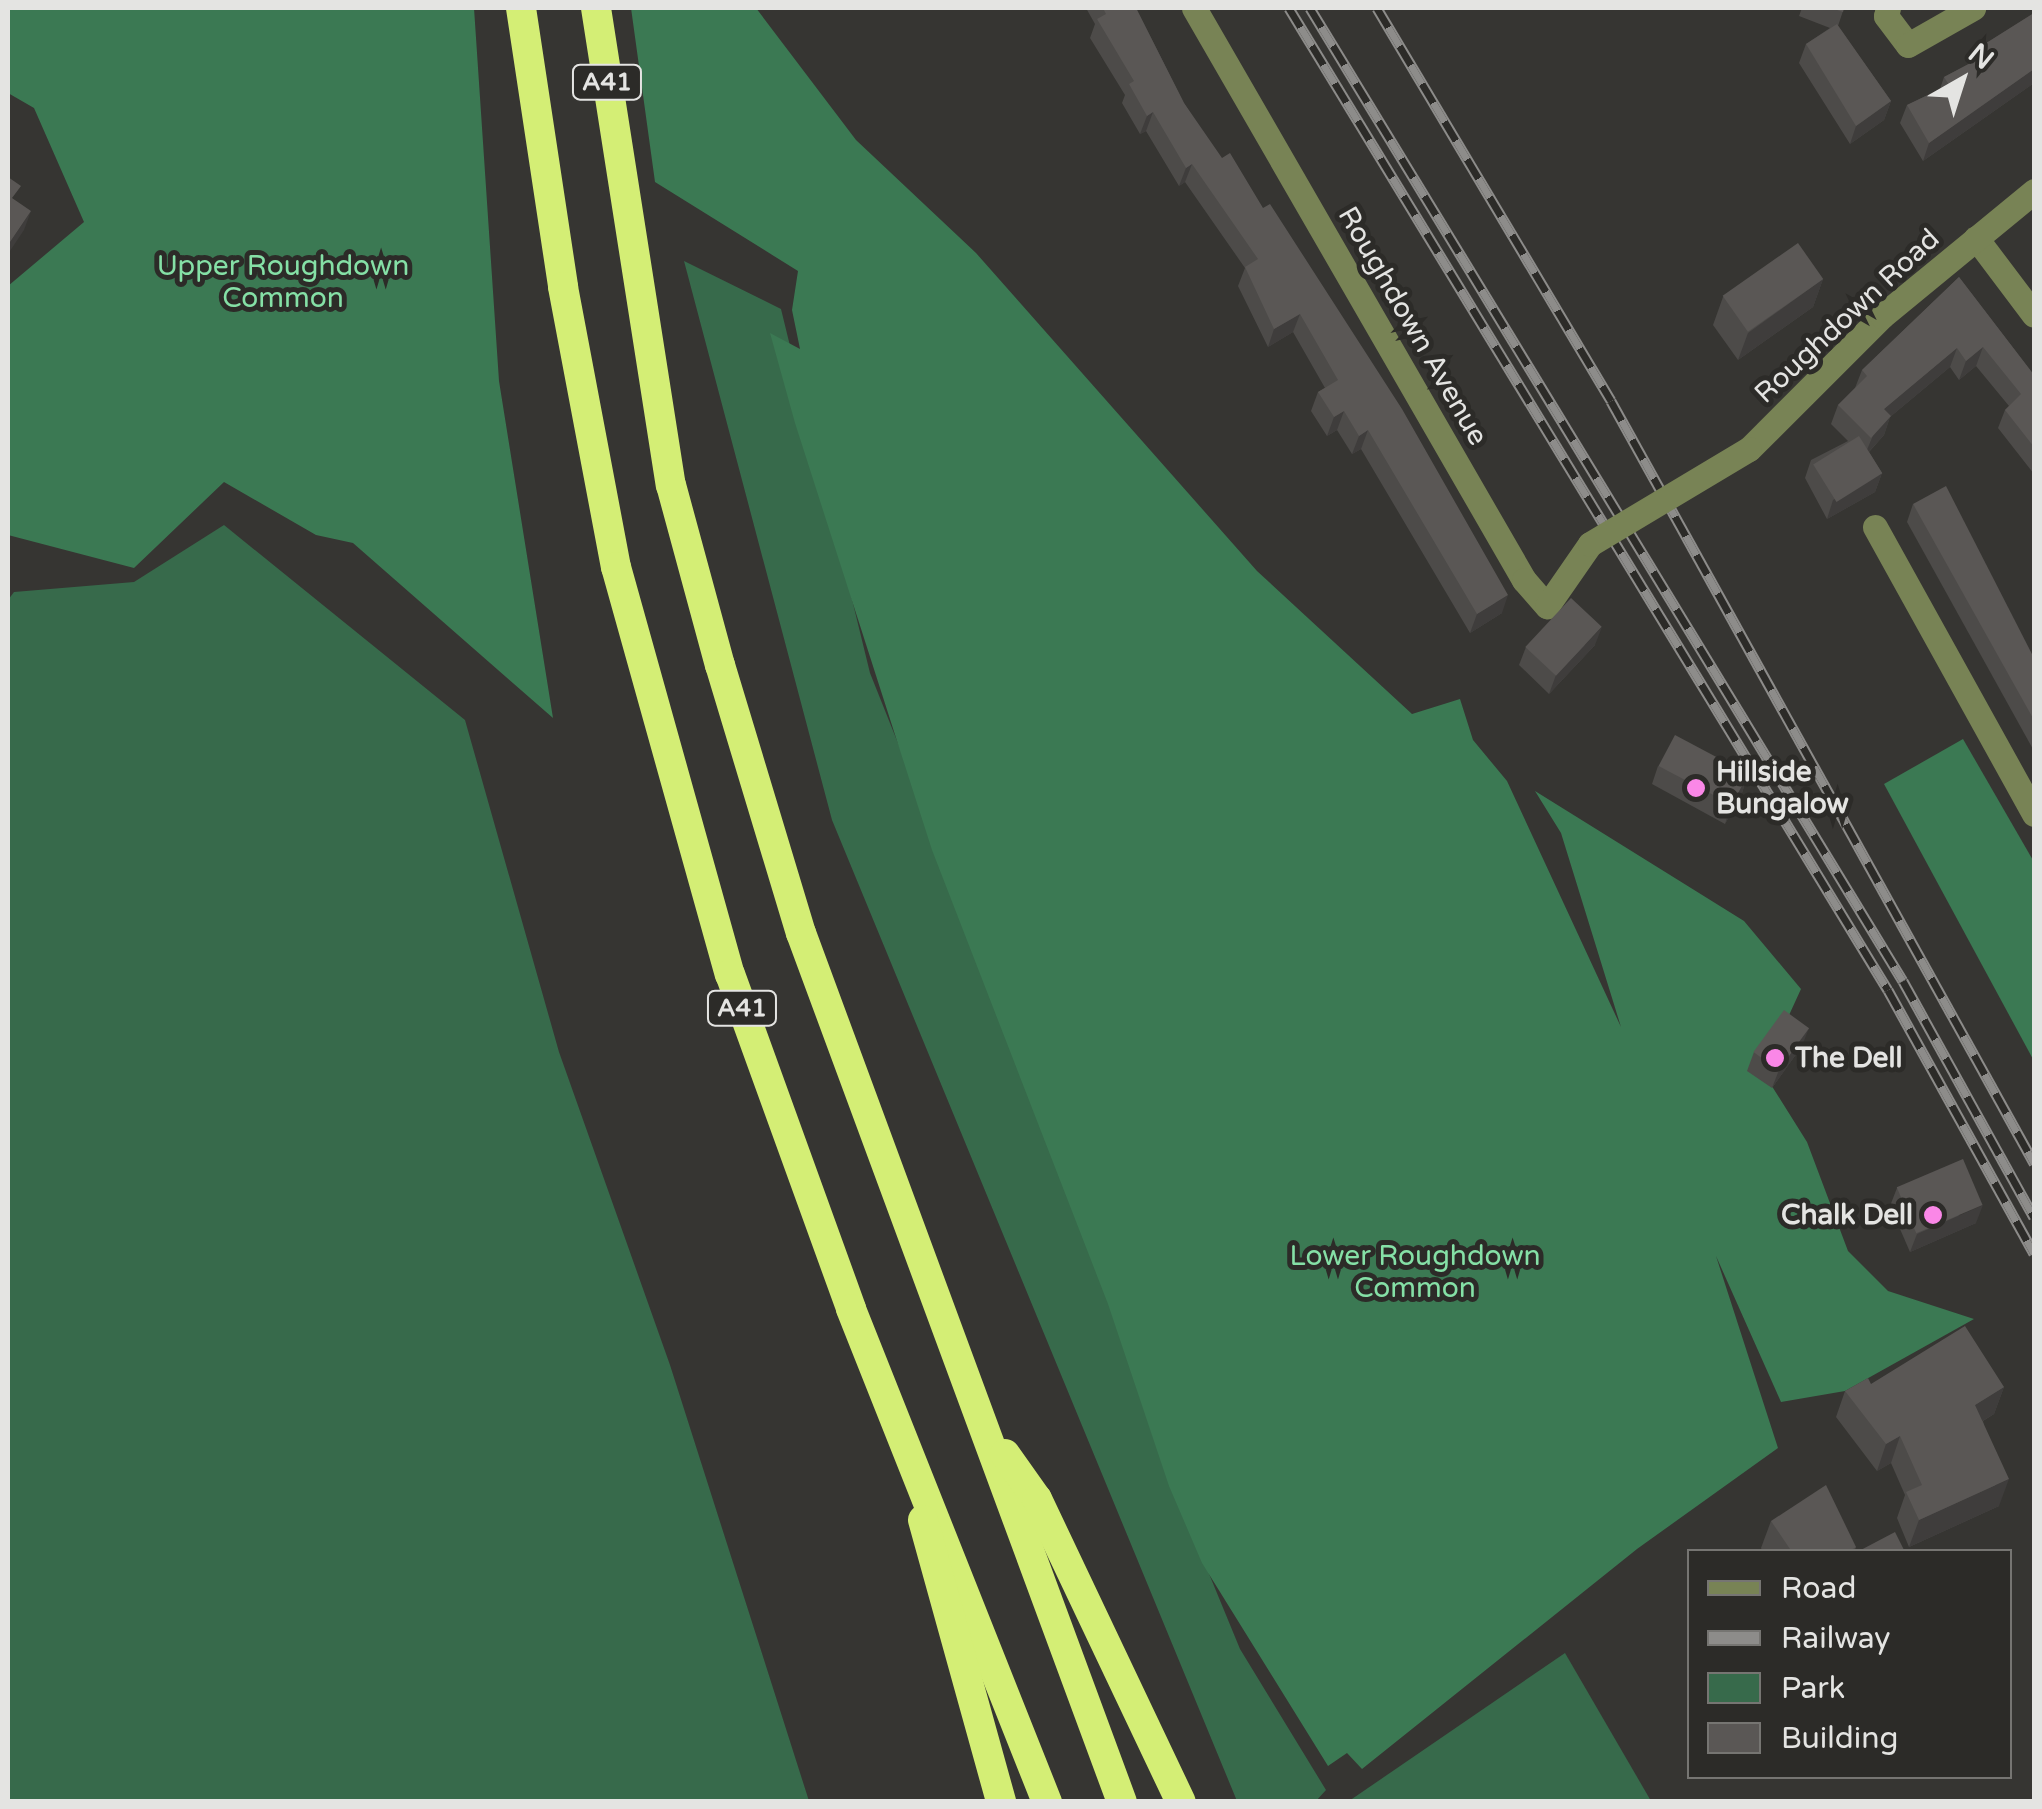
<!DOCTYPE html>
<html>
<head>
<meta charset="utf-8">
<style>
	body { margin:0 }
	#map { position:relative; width:2042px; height:1809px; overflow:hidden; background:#363532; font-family:"Varela Round",sans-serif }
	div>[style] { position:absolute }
	.green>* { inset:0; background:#376a4b }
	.forest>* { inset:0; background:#3b7953 }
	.minor>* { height:25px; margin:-12.5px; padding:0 12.5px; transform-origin:12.5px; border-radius:12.5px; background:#788355 }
	.highway>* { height:30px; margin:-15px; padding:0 15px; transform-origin:15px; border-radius:15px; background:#d4ee75 }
	.rail>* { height:11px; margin-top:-5.5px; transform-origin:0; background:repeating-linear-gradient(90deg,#2c2b28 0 22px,#8d8c8a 0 44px); box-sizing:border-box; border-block:2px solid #8d8c8a }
	.minor-bridge>* { height:25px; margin:-12.5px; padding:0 12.5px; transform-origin:12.5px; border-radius:12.5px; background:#788355 }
	.wall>* { inset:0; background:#4d4b49 }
	.shaded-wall>* { inset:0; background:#3f3d3c }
	.building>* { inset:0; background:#5a5755; transform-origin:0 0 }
	.dots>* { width:28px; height:28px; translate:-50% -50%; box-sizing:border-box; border:5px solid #2c2b28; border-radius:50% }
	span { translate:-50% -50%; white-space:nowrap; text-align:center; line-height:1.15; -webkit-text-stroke:10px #2c2b28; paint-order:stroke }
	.shield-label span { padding:2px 8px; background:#2c2b28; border:2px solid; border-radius:8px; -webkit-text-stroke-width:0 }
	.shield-label { font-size:25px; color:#e4e4e2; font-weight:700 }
	.park-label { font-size:28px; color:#85e0a6 }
	.street-label { font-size:28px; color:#e4e4e2 }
	.poi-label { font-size:28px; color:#e4e4e2; font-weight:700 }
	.left { translate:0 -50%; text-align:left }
	.right { translate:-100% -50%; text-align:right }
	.frame { position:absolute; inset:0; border:10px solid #e4e4e2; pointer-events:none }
	.legend { position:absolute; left:1687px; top:1549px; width:325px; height:230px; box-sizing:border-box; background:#2c2b28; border:2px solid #767572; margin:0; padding:12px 18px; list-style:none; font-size:30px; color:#e4e4e2 }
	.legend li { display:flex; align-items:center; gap:20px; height:50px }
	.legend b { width:50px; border:2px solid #767572 }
	.north { position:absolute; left:1912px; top:30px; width:100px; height:100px; -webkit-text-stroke:8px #2c2b28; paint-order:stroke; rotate:39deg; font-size:28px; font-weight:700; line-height:40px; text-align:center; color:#e4e4e2 }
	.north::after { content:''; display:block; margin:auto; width:35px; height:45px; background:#e4e4e2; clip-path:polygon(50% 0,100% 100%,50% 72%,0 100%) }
</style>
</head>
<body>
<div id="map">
	<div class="green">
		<div style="clip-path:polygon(684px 261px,781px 309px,870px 673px,1040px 1099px,1177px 1496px,1240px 1649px,1326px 1790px,1316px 1801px,1237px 1801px,832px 820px)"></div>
		<div style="clip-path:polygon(224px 525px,465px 720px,559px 1052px,670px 1365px,809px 1801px,8px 1801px,8px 600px,14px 592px,134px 582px)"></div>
		<div style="clip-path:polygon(1565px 1653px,1651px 1801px,1349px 1801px)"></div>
	</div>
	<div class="forest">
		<div style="clip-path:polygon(8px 8px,474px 8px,499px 381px,553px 718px,353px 543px,316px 535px,224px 482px,134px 568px,8px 535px,8px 286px,84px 222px,34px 108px,8px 93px)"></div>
		<div style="clip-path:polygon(631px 8px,756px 8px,856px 140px,976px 253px,1257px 571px,1412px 714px,1460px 699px,1473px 740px,1507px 781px,1621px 1027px,1561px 833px,1535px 791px,1744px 921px,1801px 989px,1763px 1072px,1807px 1142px,1848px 1251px,1888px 1291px,1974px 1319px,1845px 1391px,1781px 1402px,1716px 1256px,1778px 1448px,1637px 1549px,1362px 1769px,1347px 1753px,1328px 1766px,1202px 1563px,1169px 1486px,1108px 1304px,932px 850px,795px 423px,770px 333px,800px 349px,792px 310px,798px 271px,655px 182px)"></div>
		<div style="clip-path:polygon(1963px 739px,2034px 862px,2034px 1061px,1884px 784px)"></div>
	</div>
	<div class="minor">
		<div style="left:1194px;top:8px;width:660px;rotate:60.02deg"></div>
		<div style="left:1524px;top:580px;width:35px;rotate:49deg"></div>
		<div style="left:1547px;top:606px;width:75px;rotate:-55.3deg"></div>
		<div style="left:1888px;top:8px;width:8px;rotate:104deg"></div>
		<div style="left:1886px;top:16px;width:36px;rotate:53deg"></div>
		<div style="left:1908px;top:45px;width:75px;rotate:-29.6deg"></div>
		<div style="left:1976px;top:238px;width:96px;rotate:53deg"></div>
		<div style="left:1749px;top:449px;width:188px;rotate:-45deg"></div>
		<div style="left:1882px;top:316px;width:197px;rotate:-39.4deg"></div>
		<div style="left:1875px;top:527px;width:328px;rotate:61deg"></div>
	</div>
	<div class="highway">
		<div style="left:521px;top:8px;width:282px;rotate:81.4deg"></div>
		<div style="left:563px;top:287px;width:285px;rotate:79.3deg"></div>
		<div style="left:616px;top:567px;width:423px;rotate:74.4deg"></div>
		<div style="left:730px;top:974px;width:356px;rotate:70.1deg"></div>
		<div style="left:851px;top:1309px;width:531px;rotate:68.32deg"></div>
		<div style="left:596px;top:8px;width:483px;rotate:81.1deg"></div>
		<div style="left:671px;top:485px;width:187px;rotate:74.8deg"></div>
		<div style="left:720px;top:665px;width:280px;rotate:73.2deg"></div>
		<div style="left:801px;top:933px;width:926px;rotate:69.73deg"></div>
		<div style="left:1005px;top:1454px;width:55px;rotate:54.6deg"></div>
		<div style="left:1037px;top:1499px;width:335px;rotate:64.6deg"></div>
		<div style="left:923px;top:1520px;width:293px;rotate:74.5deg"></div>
	</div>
	<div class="rail">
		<div style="left:1289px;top:8px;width:1150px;rotate:58.62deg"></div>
		<div style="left:1888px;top:990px;width:301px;rotate:61deg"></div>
		<div style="left:1310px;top:8px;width:1139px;rotate:58.64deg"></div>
		<div style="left:1903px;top:981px;width:270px;rotate:61deg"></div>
		<div style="left:1377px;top:8px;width:457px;rotate:59.2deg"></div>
		<div style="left:1611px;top:401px;width:872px;rotate:60.96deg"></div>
	</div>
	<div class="minor-bridge">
		<div style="left:1590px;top:544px;width:185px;rotate:-30.9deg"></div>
	</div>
	<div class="wall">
		<div style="clip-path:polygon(1086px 8px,1136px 8px,1184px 103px,1502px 613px,1470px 633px,1361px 449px,1352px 454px,1337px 430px,1327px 436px,1311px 411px,1318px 392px,1325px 388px,1293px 332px,1268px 347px,1238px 286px,1245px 268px,1185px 182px,1179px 186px,1146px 131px,1140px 134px,1122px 103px,1125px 95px,1090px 38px,1095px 24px)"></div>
		<div style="clip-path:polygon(1802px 8px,1844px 8px,1838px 26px,1891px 101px,1884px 120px,1850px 144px,1799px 63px,1806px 44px,1830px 28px,1799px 16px)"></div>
		<div style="clip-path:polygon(2034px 13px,2034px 83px,1923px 161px,1900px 123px,1907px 105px,1940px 89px,1944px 77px,1976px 60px,1980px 47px)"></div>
		<div style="clip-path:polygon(1959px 277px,2034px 375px,2034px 474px,1998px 428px,2005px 410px,2009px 406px,1976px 366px,1959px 380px,1950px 367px,1890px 417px,1884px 435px,1869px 452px,1882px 473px,1875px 492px,1827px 519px,1805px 478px,1811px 460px,1848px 441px,1831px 424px,1838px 405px,1855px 388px,1862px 370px)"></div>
		<div style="clip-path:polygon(1823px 279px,1813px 307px,1738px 360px,1713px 325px,1723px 297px)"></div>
		<div style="clip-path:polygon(1913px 504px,2034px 658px,2034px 751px,1907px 522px)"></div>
		<div style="clip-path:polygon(1595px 645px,1549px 694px,1519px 665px,1526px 647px)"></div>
		<div style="clip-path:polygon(1658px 766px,1748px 774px,1742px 793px,1725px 824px,1652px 784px)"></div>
		<div style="clip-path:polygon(1802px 1046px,1772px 1088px,1747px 1071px,1754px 1052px)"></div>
		<div style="clip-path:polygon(1897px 1188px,1976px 1223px,1910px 1252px,1890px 1206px)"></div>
		<div style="clip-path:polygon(1871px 1384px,2004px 1387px,1994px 1414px,1983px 1421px,1999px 1506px,1909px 1547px,1897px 1518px,1905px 1495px,1891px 1463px,1877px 1471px,1836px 1417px,1845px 1391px)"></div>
		<div style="clip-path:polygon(1771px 1521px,1856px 1547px,1854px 1552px,1763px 1552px,1761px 1548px)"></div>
	</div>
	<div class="shaded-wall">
		<div style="clip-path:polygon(2034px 69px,2034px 83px,1923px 161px,1929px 143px)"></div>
		<div style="clip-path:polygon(1891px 101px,1884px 120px,1850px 144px,1856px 126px)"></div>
		<div style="clip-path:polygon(1153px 112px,1146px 131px,1140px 134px,1147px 116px)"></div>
		<div style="clip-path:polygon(1192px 164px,1185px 182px,1179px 186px,1186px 168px)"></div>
		<div style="clip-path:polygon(31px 211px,24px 230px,8px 254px,8px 245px)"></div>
		<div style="clip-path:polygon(1823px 279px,1813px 307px,1738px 360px,1748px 333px)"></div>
		<div style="clip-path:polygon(1300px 314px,1293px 332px,1268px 347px,1274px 329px)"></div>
		<div style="clip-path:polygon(1983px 347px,1976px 366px,1959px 380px,1966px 361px)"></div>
		<div style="clip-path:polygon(1957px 348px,1950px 367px,1890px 417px,1884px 435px,1864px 457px,1884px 409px)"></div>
		<div style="clip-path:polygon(1344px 411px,1337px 430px,1327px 436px,1334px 417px)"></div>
		<div style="clip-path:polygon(1368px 430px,1361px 449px,1352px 454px,1359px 436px)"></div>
		<div style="clip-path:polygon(1882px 473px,1875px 492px,1827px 519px,1833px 500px)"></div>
		<div style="clip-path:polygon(1508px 595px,1502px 613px,1470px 633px,1477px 614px)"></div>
		<div style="clip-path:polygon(1602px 627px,1595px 645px,1549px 694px,1556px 675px)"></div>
		<div style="clip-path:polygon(1748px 774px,1742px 793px,1725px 824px,1731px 805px)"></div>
		<div style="clip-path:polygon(1809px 1028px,1802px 1046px,1772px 1088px,1779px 1070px)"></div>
		<div style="clip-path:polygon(1983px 1205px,1976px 1223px,1910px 1252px,1917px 1234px)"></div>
		<div style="clip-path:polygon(2004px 1387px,1994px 1414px,1966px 1431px,1975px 1405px)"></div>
		<div style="clip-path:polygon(1900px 1436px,1891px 1463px,1877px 1471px,1886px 1444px)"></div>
		<div style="clip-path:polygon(2009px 1479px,1999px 1506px,1909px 1547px,1919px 1520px)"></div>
	</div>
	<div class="building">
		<div style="clip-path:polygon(1103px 8px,1136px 8px,1184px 103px,1222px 158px,1230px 153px,1263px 208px,1270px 204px,1402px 409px,1508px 595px,1477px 614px,1368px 430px,1359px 436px,1344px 411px,1334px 417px,1318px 392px,1338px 380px,1300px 314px,1274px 329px,1245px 267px,1258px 259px,1192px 164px,1186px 168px,1153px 112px,1147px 116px,1129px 84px,1134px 81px,1097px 19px,1106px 14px)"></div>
		<div style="clip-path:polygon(1831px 8px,1844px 8px,1843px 12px)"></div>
		<div style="clip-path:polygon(2034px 13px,2034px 69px,1929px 143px,1907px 105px,1949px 85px,1944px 77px,1984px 56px,1980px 47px)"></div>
		<div style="clip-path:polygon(1837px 24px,1891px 101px,1856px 126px,1806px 44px)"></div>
		<div style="clip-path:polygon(8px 177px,21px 186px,12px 198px,31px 211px,8px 245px)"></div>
		<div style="left:1798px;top:243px;width:44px;height:92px;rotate:55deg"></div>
		<div style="clip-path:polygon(1959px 277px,2034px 375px,2034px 447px,2005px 410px,2021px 394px,1983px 347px,1966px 361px,1957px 348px,1884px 409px,1891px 416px,1871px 438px,1838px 405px,1867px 376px,1862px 370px)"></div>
		<div style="left:1859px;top:436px;width:44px;height:54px;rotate:58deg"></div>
		<div style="clip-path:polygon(1946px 486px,2034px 658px,2034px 720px,1913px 504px)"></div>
		<div style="left:1571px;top:598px;width:42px;height:67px;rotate:43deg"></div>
		<div style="left:1675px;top:735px;width:83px;height:35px;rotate:28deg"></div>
		<div style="left:1784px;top:1010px;width:31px;height:52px;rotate:36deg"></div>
		<div style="left:1963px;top:1159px;width:50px;height:72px;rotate:67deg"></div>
		<div style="clip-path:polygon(1965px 1326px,2004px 1387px,1975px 1405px,2009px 1479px,1919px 1520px,1906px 1492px,1922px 1485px,1900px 1436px,1886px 1444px,1845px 1391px,1868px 1378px,1871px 1384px)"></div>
		<div style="clip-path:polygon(1826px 1485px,1856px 1547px,1848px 1552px,1792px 1552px,1771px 1521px)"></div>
		<div style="clip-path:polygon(1895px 1532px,1905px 1552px,1857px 1552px)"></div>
	</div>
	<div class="dots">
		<div style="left:1696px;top:788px;background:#fa87e7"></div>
		<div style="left:1775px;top:1058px;background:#fa87e7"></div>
		<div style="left:1933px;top:1215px;background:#fa87e7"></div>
	</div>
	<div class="shield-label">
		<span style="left:607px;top:82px">A41</span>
		<span style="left:742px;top:1008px">A41</span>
	</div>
	<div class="park-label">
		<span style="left:283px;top:282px">Upper Roughdown<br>Common</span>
		<span style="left:1415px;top:1272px">Lower Roughdown<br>Common</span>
	</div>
	<div class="street-label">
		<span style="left:1847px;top:316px;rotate:-43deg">Roughdown Road</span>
		<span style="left:1413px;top:326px;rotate:60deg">Roughdown Avenue</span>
	</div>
	<div class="poi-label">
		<span class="left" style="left:1716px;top:788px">Hillside<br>Bungalow</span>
		<span class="left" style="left:1795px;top:1058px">The Dell</span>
		<span class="right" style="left:1913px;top:1215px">Chalk Dell</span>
	</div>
	<div class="frame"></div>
	<ul class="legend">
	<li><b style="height:12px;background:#788355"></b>Road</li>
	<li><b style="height:12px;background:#8d8c8a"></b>Railway</li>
	<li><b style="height:28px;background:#376a4b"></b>Park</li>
	<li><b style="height:28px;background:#5a5755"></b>Building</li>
	</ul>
	<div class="north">N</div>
</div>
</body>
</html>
